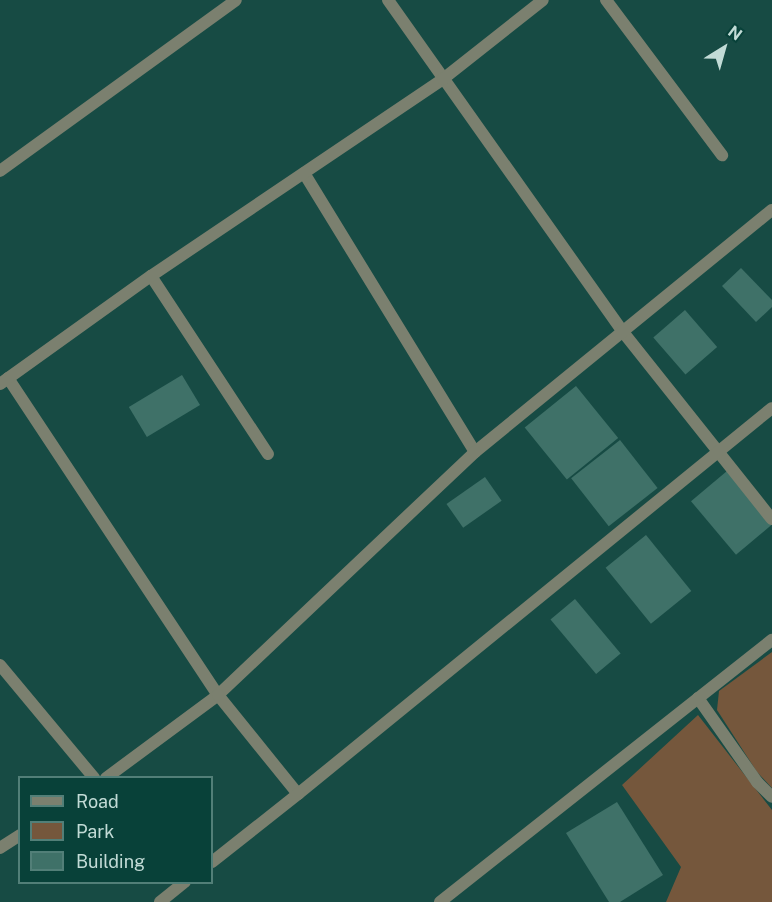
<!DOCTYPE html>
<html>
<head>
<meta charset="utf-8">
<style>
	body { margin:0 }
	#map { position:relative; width:772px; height:902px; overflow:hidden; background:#174b44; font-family:"Public Sans",sans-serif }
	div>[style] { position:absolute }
	.green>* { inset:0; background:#75573c }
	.building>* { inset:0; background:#3f7168; transform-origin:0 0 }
	.street>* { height:12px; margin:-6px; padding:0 6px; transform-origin:6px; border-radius:6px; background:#7b806f }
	span { translate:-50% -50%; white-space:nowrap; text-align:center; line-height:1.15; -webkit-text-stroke:5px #084139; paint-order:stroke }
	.legend { position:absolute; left:18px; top:776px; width:195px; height:108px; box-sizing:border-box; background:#084139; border:2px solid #527f78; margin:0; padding:8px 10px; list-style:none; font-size:18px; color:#c2dbd6 }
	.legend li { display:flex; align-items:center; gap:12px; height:30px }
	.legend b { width:30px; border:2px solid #527f78 }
	.north { position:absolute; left:694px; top:18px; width:60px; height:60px; -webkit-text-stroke:4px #084139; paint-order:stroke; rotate:37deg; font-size:16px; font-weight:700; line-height:24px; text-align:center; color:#c2dbd6 }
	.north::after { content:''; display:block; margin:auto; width:21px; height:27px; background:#c2dbd6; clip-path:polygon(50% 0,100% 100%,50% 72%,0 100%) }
</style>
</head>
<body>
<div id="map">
	<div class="green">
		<div style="clip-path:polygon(772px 652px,772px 788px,757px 772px,717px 710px,719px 691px)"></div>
		<div style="clip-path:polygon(698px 715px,772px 810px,772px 902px,666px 902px,681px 867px,622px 785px)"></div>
	</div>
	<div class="building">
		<div style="clip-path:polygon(741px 268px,772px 300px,772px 307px,756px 322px,722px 286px)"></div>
		<div style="left:685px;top:310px;width:49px;height:42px;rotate:49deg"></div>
		<div style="left:182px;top:375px;width:35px;height:62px;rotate:59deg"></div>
		<div style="left:576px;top:386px;width:67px;height:66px;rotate:51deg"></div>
		<div style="left:620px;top:440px;width:61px;height:62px;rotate:52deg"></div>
		<div style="left:727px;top:471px;width:70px;height:47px;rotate:50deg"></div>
		<div style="left:485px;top:477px;width:29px;height:47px;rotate:55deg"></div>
		<div style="left:646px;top:535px;width:72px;height:52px;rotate:51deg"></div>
		<div style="left:575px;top:599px;width:71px;height:32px;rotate:50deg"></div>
		<div style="clip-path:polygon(617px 802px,663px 875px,620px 902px,609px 902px,566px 833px)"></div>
	</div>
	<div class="street">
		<div style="left:388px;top:0;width:407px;rotate:54.7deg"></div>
		<div style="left:623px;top:332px;width:239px;rotate:51.5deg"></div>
		<div style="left:606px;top:0;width:194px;rotate:53.2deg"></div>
		<div style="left:0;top:171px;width:291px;rotate:-35.9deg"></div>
		<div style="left:304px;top:173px;width:327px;rotate:58.5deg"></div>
		<div style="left:475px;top:452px;width:383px;rotate:-39.2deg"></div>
		<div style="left:151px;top:276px;width:213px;rotate:56.7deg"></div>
		<div style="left:8px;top:378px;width:380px;rotate:56.5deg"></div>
		<div style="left:218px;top:695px;width:354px;rotate:-43.4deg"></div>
		<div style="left:0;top:384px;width:186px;rotate:-35.6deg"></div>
		<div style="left:151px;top:276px;width:352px;rotate:-34deg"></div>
		<div style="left:443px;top:79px;width:127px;rotate:-38.3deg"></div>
		<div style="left:0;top:665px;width:147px;rotate:50.2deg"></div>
		<div style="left:698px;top:698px;width:103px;rotate:54.9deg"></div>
		<div style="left:757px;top:782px;width:21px;rotate:45deg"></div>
		<div style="left:106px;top:778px;width:139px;rotate:-36.5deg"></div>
		<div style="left:218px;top:695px;width:127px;rotate:51.1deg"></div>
		<div style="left:298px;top:794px;width:611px;rotate:-39.16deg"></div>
		<div style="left:0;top:848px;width:24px;rotate:-33deg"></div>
		<div style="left:212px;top:862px;width:110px;rotate:-38.3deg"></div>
		<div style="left:160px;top:902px;width:32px;rotate:-39deg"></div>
		<div style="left:440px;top:902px;width:423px;rotate:-38.3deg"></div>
	</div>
	<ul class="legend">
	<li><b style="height:8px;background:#7b806f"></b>Road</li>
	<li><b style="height:16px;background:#75573c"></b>Park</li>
	<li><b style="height:16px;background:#3f7168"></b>Building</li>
	</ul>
	<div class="north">N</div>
</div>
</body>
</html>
